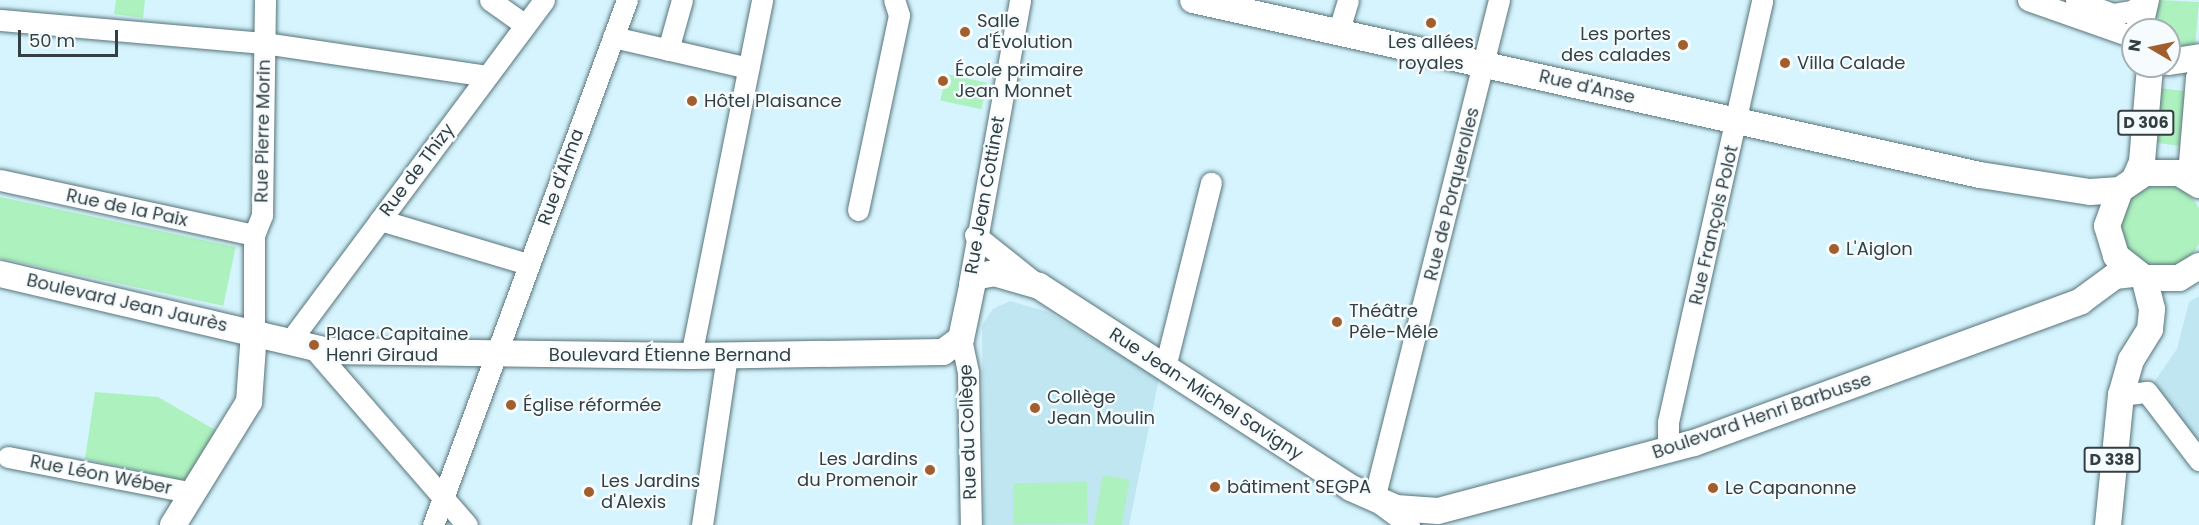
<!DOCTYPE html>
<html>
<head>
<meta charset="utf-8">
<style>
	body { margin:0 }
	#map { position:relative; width:2199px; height:525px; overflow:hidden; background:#d5f4fd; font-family:Poppins,sans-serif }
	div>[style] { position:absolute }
	.built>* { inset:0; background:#bfe6f1 }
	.green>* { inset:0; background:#adf1be; transform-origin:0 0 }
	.round { border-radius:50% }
	.roads { filter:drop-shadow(0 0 2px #59747c) drop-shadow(0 0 2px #59747c) }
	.minor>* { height:21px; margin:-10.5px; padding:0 10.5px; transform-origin:10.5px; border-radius:10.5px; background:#fff }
	.major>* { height:26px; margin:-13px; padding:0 13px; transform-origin:13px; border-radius:13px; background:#fff }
	.dots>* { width:16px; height:16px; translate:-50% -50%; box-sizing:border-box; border:3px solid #f6fcfe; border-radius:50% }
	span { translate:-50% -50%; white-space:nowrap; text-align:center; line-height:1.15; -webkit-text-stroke:4.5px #f6fcfe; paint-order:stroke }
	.shield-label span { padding:2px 4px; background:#f6fcfe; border:2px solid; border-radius:4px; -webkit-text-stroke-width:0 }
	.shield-label { font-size:16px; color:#333f43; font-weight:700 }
	.poi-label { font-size:18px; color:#333f43 }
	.left { translate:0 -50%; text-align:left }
	.right { translate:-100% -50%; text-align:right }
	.street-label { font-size:18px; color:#333f43 }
	.north { position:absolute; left:2121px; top:18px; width:60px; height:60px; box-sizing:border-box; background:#f6fcfe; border:2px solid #a8b0b3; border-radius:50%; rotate:279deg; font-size:16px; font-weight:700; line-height:24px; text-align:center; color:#333f43 }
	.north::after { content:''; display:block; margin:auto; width:21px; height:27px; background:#a25f2d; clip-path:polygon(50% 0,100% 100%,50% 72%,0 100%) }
	.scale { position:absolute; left:18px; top:30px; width:100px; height:27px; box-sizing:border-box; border:3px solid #333f43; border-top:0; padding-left:8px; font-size:18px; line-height:21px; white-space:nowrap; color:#333f43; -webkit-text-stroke:4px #f6fcfe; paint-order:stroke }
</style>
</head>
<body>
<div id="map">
	<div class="built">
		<div style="clip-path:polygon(2199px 296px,2199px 460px,2147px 392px,2177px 349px,2189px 302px)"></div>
		<div style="clip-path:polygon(1010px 301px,1048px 312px,1159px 378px,1129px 525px,984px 525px,982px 325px,993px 309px)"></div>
	</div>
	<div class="green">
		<div style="clip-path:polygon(116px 0,145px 0,143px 18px,114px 14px)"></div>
		<div style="clip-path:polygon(2160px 0,2199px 2px,2195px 47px,2169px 51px,2169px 30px,2149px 30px)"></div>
		<div style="left:946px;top:74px;width:42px;height:27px;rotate:12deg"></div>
		<div style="left:2160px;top:88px;width:26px;height:55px;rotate:7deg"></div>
		<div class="round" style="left:2121px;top:185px;width:82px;height:82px"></div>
		<div style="left:0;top:197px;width:241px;height:60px;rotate:12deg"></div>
		<div style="clip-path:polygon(95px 392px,158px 397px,217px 431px,186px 481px,85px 459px)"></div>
		<div style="left:1103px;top:475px;width:27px;height:51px;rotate:10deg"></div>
		<div style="left:1087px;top:482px;width:41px;height:74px;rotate:89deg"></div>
	</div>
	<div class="roads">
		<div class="minor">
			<div style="left:490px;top:0;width:43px;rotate:35.5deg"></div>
			<div style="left:2028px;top:0;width:111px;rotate:19.4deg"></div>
			<div style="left:2076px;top:0;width:39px;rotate:21deg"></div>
			<div style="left:2112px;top:14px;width:20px;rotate:-9deg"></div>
			<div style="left:2132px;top:11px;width:18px;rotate:-38deg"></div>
			<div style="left:0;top:20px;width:265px;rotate:5deg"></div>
			<div style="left:264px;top:43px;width:225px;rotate:8.4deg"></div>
			<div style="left:1338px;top:33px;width:34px;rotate:-73deg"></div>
			<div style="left:613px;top:37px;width:139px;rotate:12.9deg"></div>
			<div style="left:668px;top:50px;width:52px;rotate:-74.4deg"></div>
			<div style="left:0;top:180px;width:260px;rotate:12.2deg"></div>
			<div style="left:858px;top:210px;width:199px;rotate:-78.1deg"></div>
			<div style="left:899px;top:15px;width:16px;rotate:-108deg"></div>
			<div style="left:380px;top:220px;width:154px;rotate:16.6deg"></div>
			<div style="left:975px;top:235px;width:75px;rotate:38.5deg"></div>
			<div style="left:969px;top:284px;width:289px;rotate:-79.8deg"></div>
			<div style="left:254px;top:332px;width:97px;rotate:-90deg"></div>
			<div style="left:254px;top:235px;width:22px;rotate:-68deg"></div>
			<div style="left:262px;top:215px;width:215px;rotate:-89.2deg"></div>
			<div style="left:961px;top:339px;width:35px;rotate:78deg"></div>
			<div style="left:968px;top:373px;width:152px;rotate:88.9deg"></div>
			<div style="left:290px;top:341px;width:425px;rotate:-53.3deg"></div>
			<div style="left:314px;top:349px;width:233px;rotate:49deg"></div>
			<div style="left:691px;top:356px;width:363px;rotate:-78.7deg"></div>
			<div style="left:1165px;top:367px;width:190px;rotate:-76deg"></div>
			<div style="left:2121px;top:395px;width:26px;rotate:-7deg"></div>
			<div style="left:2147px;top:392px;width:86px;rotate:52.6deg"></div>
			<div style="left:1668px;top:450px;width:28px;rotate:-90deg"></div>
			<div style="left:1668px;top:422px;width:432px;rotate:-77.4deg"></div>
			<div style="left:8px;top:457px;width:189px;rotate:11deg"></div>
			<div style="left:433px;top:525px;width:560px;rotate:-69.72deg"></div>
			<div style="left:702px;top:525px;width:172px;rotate:-81.6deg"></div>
			<div style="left:1409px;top:525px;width:44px;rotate:-143.4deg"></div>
			<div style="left:1374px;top:499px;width:514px;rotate:-75.94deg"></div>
		</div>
		<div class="major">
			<div style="left:1193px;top:0;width:806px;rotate:12.54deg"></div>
			<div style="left:1980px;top:175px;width:111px;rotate:8.8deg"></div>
			<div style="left:2090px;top:192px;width:30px;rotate:-4deg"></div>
			<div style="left:2139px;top:30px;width:31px;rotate:-77deg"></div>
			<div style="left:2169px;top:62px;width:30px;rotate:-9deg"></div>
			<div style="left:2135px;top:178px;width:17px;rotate:-66deg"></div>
			<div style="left:2142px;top:162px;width:96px;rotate:-85.2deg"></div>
			<div style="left:2199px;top:184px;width:22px;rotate:-108deg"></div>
			<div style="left:2192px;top:163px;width:85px;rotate:-85.3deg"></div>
			<div style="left:2199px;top:185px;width:23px;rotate:-149deg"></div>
			<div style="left:2179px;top:173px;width:34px;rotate:180deg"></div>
			<div style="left:2145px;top:173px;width:30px;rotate:146deg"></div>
			<div style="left:2120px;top:190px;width:38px;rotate:110deg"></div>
			<div style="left:2107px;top:226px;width:31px;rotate:73deg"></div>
			<div style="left:2116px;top:256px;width:36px;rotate:38deg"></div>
			<div style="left:2144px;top:278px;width:35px"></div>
			<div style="left:2179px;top:278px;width:23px;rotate:-31deg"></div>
			<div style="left:0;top:274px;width:338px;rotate:13.2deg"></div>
			<div style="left:329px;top:351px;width:362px;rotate:0.8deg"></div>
			<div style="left:691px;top:356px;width:252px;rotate:-0.9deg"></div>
			<div style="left:943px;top:352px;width:22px;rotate:-36deg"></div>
			<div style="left:961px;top:339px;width:63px;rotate:-78.2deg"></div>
			<div style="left:974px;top:277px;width:20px;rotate:-11deg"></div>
			<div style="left:994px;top:273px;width:47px;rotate:16.1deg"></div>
			<div style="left:1039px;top:286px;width:372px;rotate:32.9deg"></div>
			<div style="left:1351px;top:488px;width:49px;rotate:24deg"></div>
			<div style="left:1396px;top:508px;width:42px;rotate:4.1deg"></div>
			<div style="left:1438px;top:511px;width:265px;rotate:-14.9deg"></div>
			<div style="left:1694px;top:443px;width:412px;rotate:-20.1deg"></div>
			<div style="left:2081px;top:301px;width:42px;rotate:-36.3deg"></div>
			<div style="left:2115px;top:276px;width:20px;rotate:-6deg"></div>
			<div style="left:173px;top:525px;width:145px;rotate:-58.3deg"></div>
			<div style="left:249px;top:402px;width:70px;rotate:-85.9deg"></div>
			<div style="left:2108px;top:525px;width:131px;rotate:-84.3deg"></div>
			<div style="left:2121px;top:395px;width:36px;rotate:-74deg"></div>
			<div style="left:2131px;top:360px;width:36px;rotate:-58deg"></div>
			<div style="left:2150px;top:329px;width:20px;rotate:-84deg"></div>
			<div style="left:2152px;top:309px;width:32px;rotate:-104deg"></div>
		</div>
	</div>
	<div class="dots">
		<div style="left:1431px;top:23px;background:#a25f2d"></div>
		<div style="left:965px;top:32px;background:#a25f2d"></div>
		<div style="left:1683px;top:45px;background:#a25f2d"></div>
		<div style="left:1785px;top:63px;background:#a25f2d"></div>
		<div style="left:943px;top:81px;background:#a25f2d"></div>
		<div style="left:692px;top:101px;background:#a25f2d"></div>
		<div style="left:1834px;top:249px;background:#a25f2d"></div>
		<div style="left:1337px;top:322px;background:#a25f2d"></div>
		<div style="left:314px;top:345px;background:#a25f2d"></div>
		<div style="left:511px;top:405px;background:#a25f2d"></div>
		<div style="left:1035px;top:408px;background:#a25f2d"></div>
		<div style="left:930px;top:470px;background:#a25f2d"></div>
		<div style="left:1215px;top:487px;background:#a25f2d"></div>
		<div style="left:1713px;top:488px;background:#a25f2d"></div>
		<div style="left:589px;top:492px;background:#a25f2d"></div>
	</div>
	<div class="shield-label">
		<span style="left:2146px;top:123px">D 306</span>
		<span style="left:2112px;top:460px">D 338</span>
	</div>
	<div class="poi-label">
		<span class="left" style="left:977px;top:32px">Salle<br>d'Évolution</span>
		<span class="right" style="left:1671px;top:45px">Les portes<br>des calades</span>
		<span style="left:1431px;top:53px">Les allées<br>royales</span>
		<span class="left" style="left:1797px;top:63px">Villa Calade</span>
		<span class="left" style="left:955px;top:81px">École primaire<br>Jean Monnet</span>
		<span class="left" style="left:704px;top:101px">Hôtel Plaisance</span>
		<span class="left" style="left:1846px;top:249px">L'Aiglon</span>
		<span class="left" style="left:1349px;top:322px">Théâtre<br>Pêle-Mêle</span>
		<span class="left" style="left:326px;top:345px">Place Capitaine<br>Henri Giraud</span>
		<span class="left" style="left:1047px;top:408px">Collège<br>Jean Moulin</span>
		<span class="left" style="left:523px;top:405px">Église réformée</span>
		<span class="right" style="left:918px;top:470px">Les Jardins<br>du Promenoir</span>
		<span class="left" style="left:601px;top:492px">Les Jardins<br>d'Alexis</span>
		<span class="left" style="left:1227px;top:487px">bâtiment SEGPA</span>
		<span class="left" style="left:1725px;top:488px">Le Capanonne</span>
	</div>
	<div class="street-label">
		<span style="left:1587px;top:87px;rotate:13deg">Rue d'Anse</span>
		<span style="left:263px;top:131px;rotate:-89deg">Rue Pierre Morin</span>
		<span style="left:417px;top:170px;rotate:-53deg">Rue de Thizy</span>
		<span style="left:561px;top:177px;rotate:-70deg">Rue d'Alma</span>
		<span style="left:1452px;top:194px;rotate:-76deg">Rue de Porquerolles</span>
		<span style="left:985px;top:195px;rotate:-80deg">Rue Jean Cottinet</span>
		<span style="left:127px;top:208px;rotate:12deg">Rue de la Paix</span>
		<span style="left:1714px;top:225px;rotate:-77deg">Rue François Polot</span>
		<span style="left:127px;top:303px;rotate:13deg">Boulevard Jean Jaurès</span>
		<span style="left:670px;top:355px">Boulevard Étienne Bernand</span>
		<span style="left:1206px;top:394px;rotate:33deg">Rue Jean-Michel Savigny</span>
		<span style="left:1762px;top:416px;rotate:-19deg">Boulevard Henri Barbusse</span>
		<span style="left:968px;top:432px;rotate:-92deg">Rue du Collège</span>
		<span style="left:101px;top:475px;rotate:11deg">Rue Léon Wéber</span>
	</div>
	<div class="north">N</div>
	<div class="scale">50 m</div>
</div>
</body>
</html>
